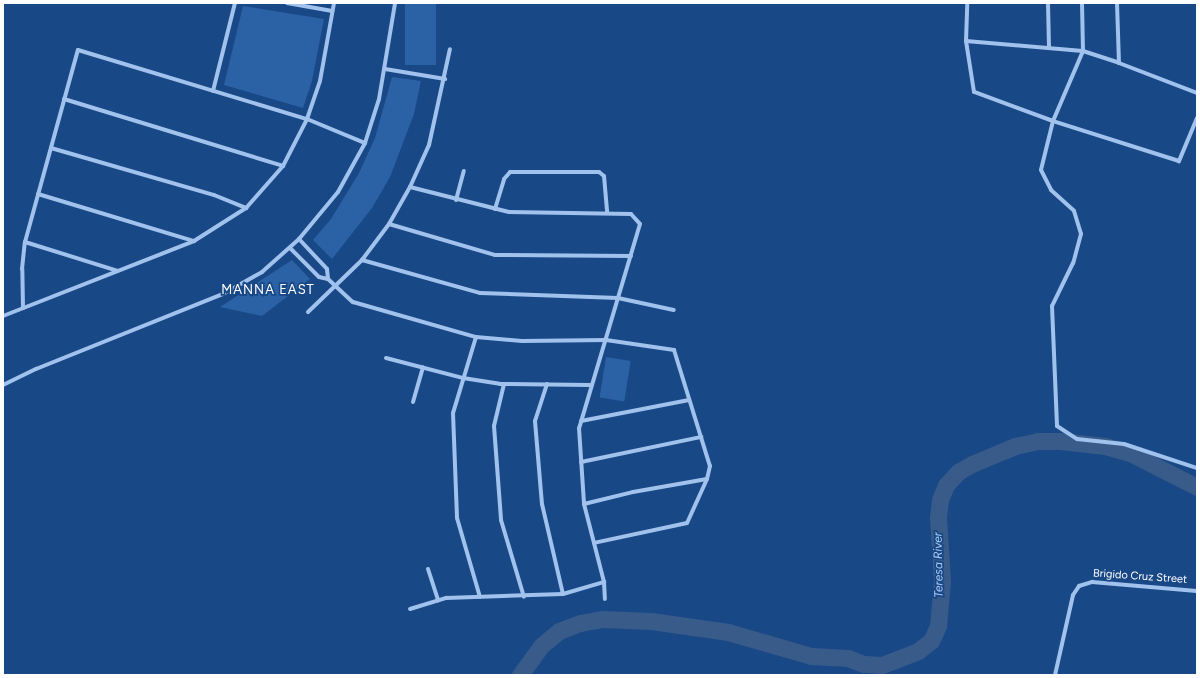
<!DOCTYPE html>
<html>
<head>
<meta charset="utf-8">
<style>
	body { margin:0 }
	#map { position:relative; width:1200px; height:678px; overflow:hidden; background:#194887; font-family:Figtree,sans-serif }
	div>[style] { position:absolute }
	.green>* { inset:0; background:#2b61a5; transform-origin:0 0 }
	.river>* { height:17px; margin:-8.5px; padding:0 8.5px; transform-origin:8.5px; border-radius:8.5px; background:#385b89 }
	.street>* { height:4px; margin:-2px; padding:0 2px; transform-origin:2px; border-radius:2px; background:#a0c2ed }
	span { translate:-50% -50%; white-space:nowrap; text-align:center; line-height:1.15; -webkit-text-stroke:3.5px #194887; paint-order:stroke }
	.street-label { font-size:11px; color:#fff }
	.water-label { font-size:12px; color:#abccf4; font-style:italic }
	.quarter-label { font-size:13px; color:#fff; letter-spacing:1px }
	.frame { position:absolute; inset:0; border:4px solid #fff; pointer-events:none }
</style>
</head>
<body>
<div id="map">
	<div class="green">
		<div style="left:405px;top:3px;width:31px;height:62px"></div>
		<div style="clip-path:polygon(243px 6px,324px 19px,312px 81px,303px 108px,224px 85px)"></div>
		<div style="clip-path:polygon(392px 77px,421px 81px,414px 114px,390px 177px,372px 208px,332px 259px,313px 240px,331px 219px,359px 173px,375px 138px)"></div>
		<div style="clip-path:polygon(292px 260px,310px 279px,262px 316px,220px 307px)"></div>
		<div style="left:606px;top:357px;width:25px;height:41px;rotate:9deg"></div>
	</div>
	<div class="river">
		<div style="left:520px;top:675px;width:36px;rotate:-54deg"></div>
		<div style="left:541px;top:646px;width:23px;rotate:-40deg"></div>
		<div style="left:559px;top:631px;width:22px;rotate:-21deg"></div>
		<div style="left:580px;top:623px;width:22px;rotate:-10deg"></div>
		<div style="left:602px;top:619px;width:49px;rotate:2.3deg"></div>
		<div style="left:651px;top:621px;width:78px;rotate:8.1deg"></div>
		<div style="left:728px;top:632px;width:86px;rotate:16.1deg"></div>
		<div style="left:811px;top:656px;width:37px;rotate:3deg"></div>
		<div style="left:848px;top:658px;width:17px;rotate:21deg"></div>
		<div style="left:864px;top:664px;width:18px;rotate:3deg"></div>
		<div style="left:882px;top:665px;width:39px;rotate:-21deg"></div>
		<div style="left:918px;top:651px;width:16px;rotate:-38deg"></div>
		<div style="left:931px;top:641px;width:17px;rotate:-65deg"></div>
		<div style="left:938px;top:626px;width:45px;rotate:-84.9deg"></div>
		<div style="left:942px;top:581px;width:64px;rotate:-93.6deg"></div>
		<div style="left:938px;top:517px;width:17px;rotate:-83deg"></div>
		<div style="left:940px;top:500px;width:16px;rotate:-68deg"></div>
		<div style="left:946px;top:485px;width:18px;rotate:-47deg"></div>
		<div style="left:958px;top:472px;width:16px;rotate:-30deg"></div>
		<div style="left:972px;top:464px;width:47px;rotate:-22.7deg"></div>
		<div style="left:1015px;top:446px;width:24px;rotate:-12deg"></div>
		<div style="left:1038px;top:441px;width:22px"></div>
		<div style="left:1060px;top:441px;width:45px;rotate:6.3deg"></div>
		<div style="left:1105px;top:446px;width:26px;rotate:16deg"></div>
		<div style="left:1130px;top:453px;width:75px;rotate:26.9deg"></div>
	</div>
	<div class="street">
		<div style="left:287px;top:3px;width:46px;rotate:10.1deg"></div>
		<div style="left:1048px;top:3px;width:45px;rotate:88.7deg"></div>
		<div style="left:1082px;top:3px;width:48px;rotate:88.8deg"></div>
		<div style="left:1083px;top:51px;width:38px;rotate:18deg"></div>
		<div style="left:1117px;top:3px;width:60px;rotate:88.1deg"></div>
		<div style="left:1119px;top:63px;width:84px;rotate:21deg"></div>
		<div style="left:966px;top:41px;width:38px;rotate:-88deg"></div>
		<div style="left:385px;top:69px;width:61px;rotate:9.5deg"></div>
		<div style="left:213px;top:91px;width:91px;rotate:-76deg"></div>
		<div style="left:64px;top:99px;width:229px;rotate:17deg"></div>
		<div style="left:1197px;top:118px;width:47px;rotate:112.7deg"></div>
		<div style="left:1179px;top:161px;width:132px;rotate:-162.4deg"></div>
		<div style="left:1053px;top:121px;width:84px;rotate:-159.8deg"></div>
		<div style="left:974px;top:92px;width:52px;rotate:-98.9deg"></div>
		<div style="left:966px;top:41px;width:117px;rotate:4.9deg"></div>
		<div style="left:1083px;top:51px;width:76px;rotate:113.2deg"></div>
		<div style="left:1053px;top:121px;width:50px;rotate:103.8deg"></div>
		<div style="left:1041px;top:170px;width:22px;rotate:63deg"></div>
		<div style="left:1051px;top:190px;width:31px;rotate:42deg"></div>
		<div style="left:1074px;top:211px;width:24px;rotate:73deg"></div>
		<div style="left:1081px;top:234px;width:30px;rotate:105deg"></div>
		<div style="left:1073px;top:263px;width:48px;rotate:116deg"></div>
		<div style="left:1052px;top:306px;width:120px;rotate:87.6deg"></div>
		<div style="left:1057px;top:426px;width:24px;rotate:33deg"></div>
		<div style="left:1077px;top:439px;width:47px;rotate:6.1deg"></div>
		<div style="left:1124px;top:444px;width:77px;rotate:18.2deg"></div>
		<div style="left:51px;top:148px;width:170px;rotate:16.1deg"></div>
		<div style="left:214px;top:195px;width:35px;rotate:22deg"></div>
		<div style="left:410px;top:187px;width:102px;rotate:14.2deg"></div>
		<div style="left:509px;top:212px;width:122px;rotate:0.9deg"></div>
		<div style="left:631px;top:214px;width:13px;rotate:48deg"></div>
		<div style="left:640px;top:224px;width:213px;rotate:106.6deg"></div>
		<div style="left:579px;top:428px;width:76px;rotate:86.2deg"></div>
		<div style="left:584px;top:504px;width:81px;rotate:75.6deg"></div>
		<div style="left:604px;top:582px;width:17px;rotate:87deg"></div>
		<div style="left:38px;top:194px;width:163px;rotate:16.8deg"></div>
		<div style="left:456px;top:200px;width:30px;rotate:-75deg"></div>
		<div style="left:495px;top:209px;width:31px;rotate:-73deg"></div>
		<div style="left:504px;top:179px;width:9px;rotate:-49deg"></div>
		<div style="left:510px;top:172px;width:89px"></div>
		<div style="left:599px;top:172px;width:6px;rotate:39deg"></div>
		<div style="left:604px;top:176px;width:37px;rotate:85deg"></div>
		<div style="left:389px;top:224px;width:110px;rotate:16.3deg"></div>
		<div style="left:495px;top:255px;width:136px;rotate:0.4deg"></div>
		<div style="left:299px;top:239px;width:41px;rotate:47deg"></div>
		<div style="left:327px;top:269px;width:10px;rotate:84deg"></div>
		<div style="left:328px;top:279px;width:34px;rotate:43deg"></div>
		<div style="left:353px;top:302px;width:128px;rotate:15.9deg"></div>
		<div style="left:476px;top:337px;width:46px;rotate:5deg"></div>
		<div style="left:522px;top:341px;width:84px;rotate:-0.7deg"></div>
		<div style="left:606px;top:340px;width:69px;rotate:8.4deg"></div>
		<div style="left:674px;top:350px;width:121px;rotate:72.8deg"></div>
		<div style="left:710px;top:466px;width:13px;rotate:103deg"></div>
		<div style="left:707px;top:479px;width:48px;rotate:114.4deg"></div>
		<div style="left:687px;top:523px;width:95px;rotate:167.9deg"></div>
		<div style="left:25px;top:242px;width:97px;rotate:17.3deg"></div>
		<div style="left:290px;top:248px;width:41px;rotate:45deg"></div>
		<div style="left:319px;top:277px;width:9px;rotate:13deg"></div>
		<div style="left:362px;top:260px;width:123px;rotate:15.6deg"></div>
		<div style="left:480px;top:293px;width:138px;rotate:2.1deg"></div>
		<div style="left:618px;top:298px;width:57px;rotate:12.1deg"></div>
		<div style="left:23px;top:308px;width:39px;rotate:-91deg"></div>
		<div style="left:22px;top:269px;width:27px;rotate:-84deg"></div>
		<div style="left:25px;top:242px;width:199px;rotate:-74.6deg"></div>
		<div style="left:78px;top:50px;width:239px;rotate:16.8deg"></div>
		<div style="left:307px;top:119px;width:63px;rotate:22.5deg"></div>
		<div style="left:308px;top:312px;width:75px;rotate:-43.9deg"></div>
		<div style="left:362px;top:260px;width:45px;rotate:-53.1deg"></div>
		<div style="left:389px;top:224px;width:43px;rotate:-60.4deg"></div>
		<div style="left:410px;top:187px;width:46px;rotate:-65.7deg"></div>
		<div style="left:429px;top:145px;width:98px;rotate:-77.7deg"></div>
		<div style="left:3px;top:316px;width:205px;rotate:-21.4deg"></div>
		<div style="left:194px;top:241px;width:62px;rotate:-32.4deg"></div>
		<div style="left:246px;top:208px;width:56px;rotate:-48.6deg"></div>
		<div style="left:283px;top:166px;width:53px;rotate:-62.9deg"></div>
		<div style="left:307px;top:119px;width:40px;rotate:-71.1deg"></div>
		<div style="left:320px;top:81px;width:79px;rotate:-79.8deg"></div>
		<div style="left:476px;top:337px;width:79px;rotate:106.8deg"></div>
		<div style="left:453px;top:413px;width:105px;rotate:87.8deg"></div>
		<div style="left:457px;top:518px;width:82px;rotate:73.8deg"></div>
		<div style="left:386px;top:358px;width:80px;rotate:14.6deg"></div>
		<div style="left:463px;top:378px;width:37px;rotate:9deg"></div>
		<div style="left:500px;top:384px;width:90px;rotate:0.6deg"></div>
		<div style="left:504px;top:384px;width:43px;rotate:103.4deg"></div>
		<div style="left:494px;top:426px;width:94px;rotate:85.7deg"></div>
		<div style="left:501px;top:520px;width:80px;rotate:73.4deg"></div>
		<div style="left:547px;top:384px;width:39px;rotate:108deg"></div>
		<div style="left:535px;top:421px;width:83px;rotate:85.2deg"></div>
		<div style="left:542px;top:504px;width:92px;rotate:76.9deg"></div>
		<div style="left:3px;top:385px;width:37px;rotate:-26deg"></div>
		<div style="left:36px;top:369px;width:201px;rotate:-21.9deg"></div>
		<div style="left:223px;top:294px;width:45px;rotate:-29.4deg"></div>
		<div style="left:262px;top:272px;width:50px;rotate:-41.7deg"></div>
		<div style="left:299px;top:239px;width:61px;rotate:-50.3deg"></div>
		<div style="left:338px;top:192px;width:56px;rotate:-61.1deg"></div>
		<div style="left:365px;top:143px;width:46px;rotate:-72.3deg"></div>
		<div style="left:379px;top:99px;width:97px;rotate:-80.5deg"></div>
		<div style="left:413px;top:402px;width:36px;rotate:-74deg"></div>
		<div style="left:581px;top:421px;width:110px;rotate:-11deg"></div>
		<div style="left:581px;top:462px;width:123px;rotate:-11.8deg"></div>
		<div style="left:584px;top:504px;width:50px;rotate:-13.8deg"></div>
		<div style="left:633px;top:492px;width:75px;rotate:-10deg"></div>
		<div style="left:428px;top:569px;width:33px;rotate:72deg"></div>
		<div style="left:410px;top:609px;width:38px;rotate:-17deg"></div>
		<div style="left:446px;top:598px;width:117px;rotate:-2deg"></div>
		<div style="left:563px;top:594px;width:43px;rotate:-16.3deg"></div>
		<div style="left:1055px;top:675px;width:82px;rotate:-77.3deg"></div>
		<div style="left:1073px;top:595px;width:11px;rotate:-56deg"></div>
		<div style="left:1079px;top:586px;width:14px;rotate:-17deg"></div>
		<div style="left:1092px;top:582px;width:105px;rotate:4.9deg"></div>
	</div>
	<div class="street-label">
		<span style="left:1140px;top:577px;rotate:4deg">Brigido Cruz Street</span>
	</div>
	<div class="water-label">
		<span style="left:939px;top:565px;rotate:-91deg">Teresa River</span>
	</div>
	<div class="quarter-label">
		<span style="left:268px;top:290px">MANNA EAST</span>
	</div>
	<div class="frame"></div>
</div>
</body>
</html>
